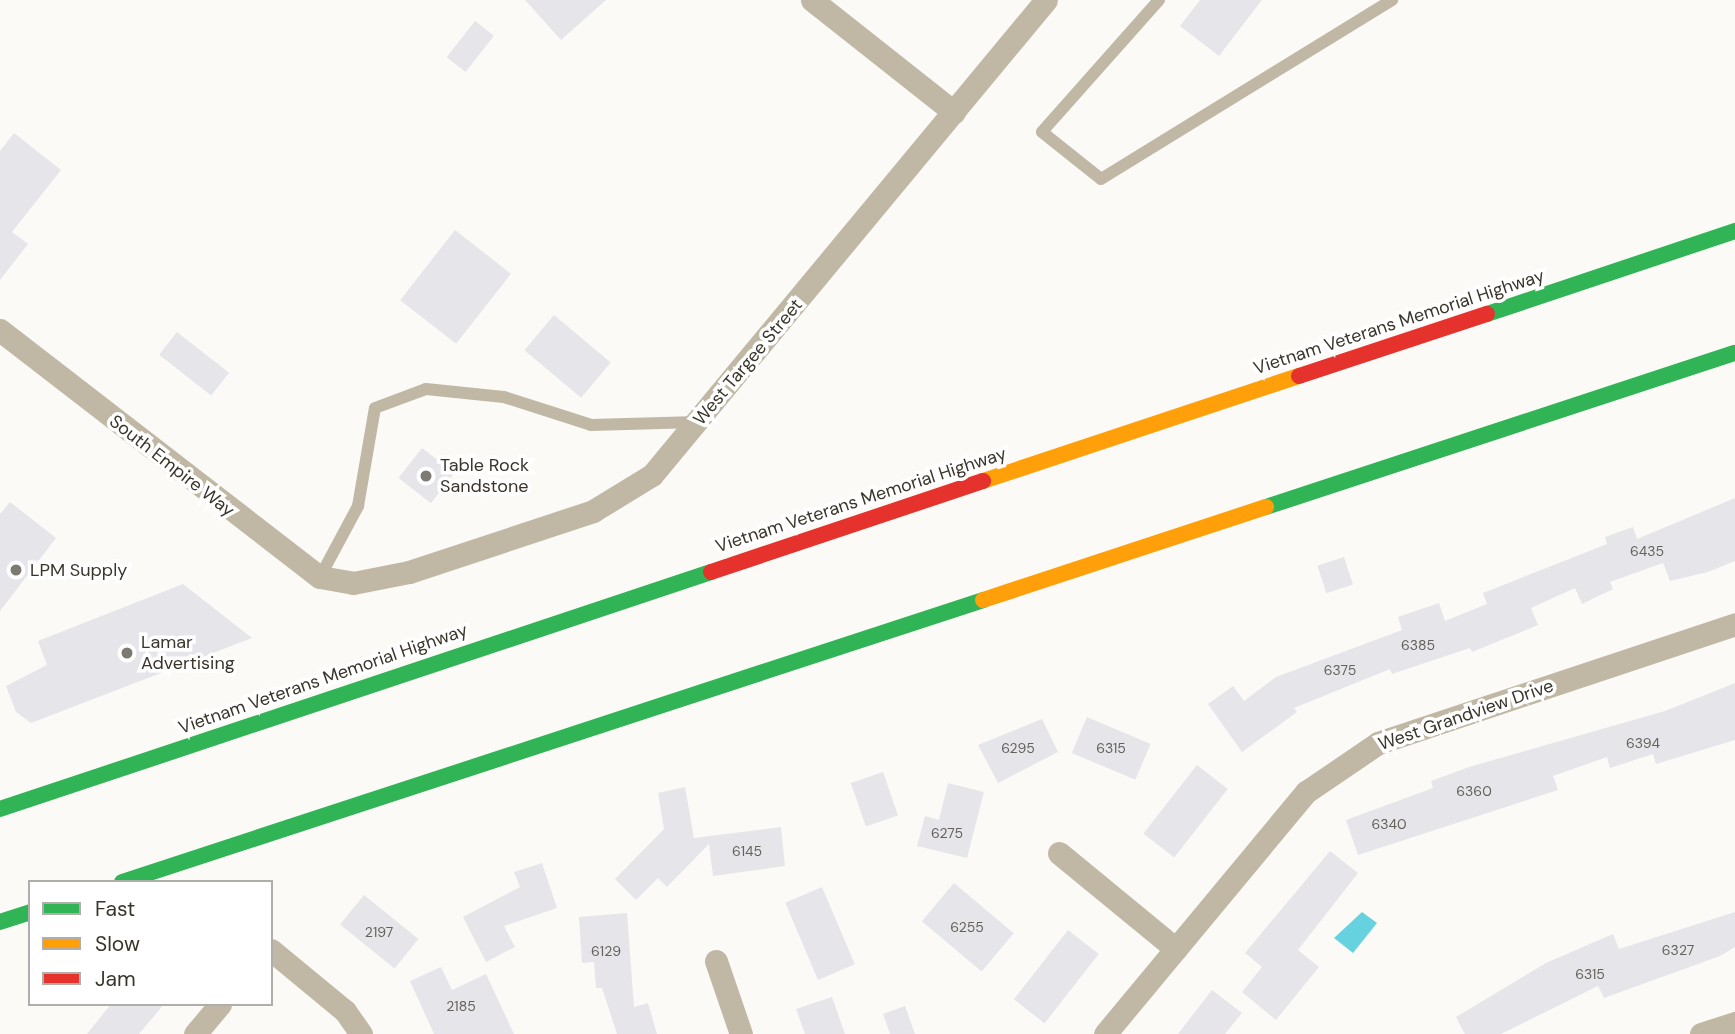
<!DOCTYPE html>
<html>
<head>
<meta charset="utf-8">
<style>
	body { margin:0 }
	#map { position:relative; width:1735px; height:1034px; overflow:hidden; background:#fcfaf7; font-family:"DM Sans",sans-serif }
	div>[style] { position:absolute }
	.water>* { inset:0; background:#66d2df }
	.building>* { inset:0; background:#e6e5ea; transform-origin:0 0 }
	.lane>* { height:12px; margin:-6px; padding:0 6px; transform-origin:6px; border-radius:6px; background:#c0b8a5 }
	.street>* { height:23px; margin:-11.5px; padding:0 11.5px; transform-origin:11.5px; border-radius:11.5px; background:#c0b8a5 }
	.fast>* { height:16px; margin:-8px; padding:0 8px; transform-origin:8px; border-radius:8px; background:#30b455 }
	.slow>* { height:16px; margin:-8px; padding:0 8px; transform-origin:8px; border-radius:8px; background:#ff9f0a }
	.jam>* { height:16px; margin:-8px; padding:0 8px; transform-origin:8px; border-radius:8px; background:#e5322d }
	.dots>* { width:19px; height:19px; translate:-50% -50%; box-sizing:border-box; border:4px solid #fff; border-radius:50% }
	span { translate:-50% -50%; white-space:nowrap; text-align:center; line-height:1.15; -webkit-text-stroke:7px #fff; paint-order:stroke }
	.number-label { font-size:14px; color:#65625b }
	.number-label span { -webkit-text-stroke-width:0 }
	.street-label { font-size:18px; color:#39352a }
	.poi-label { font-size:18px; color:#39352a }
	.left { translate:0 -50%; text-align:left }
	.legend { position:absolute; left:28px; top:880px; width:245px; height:126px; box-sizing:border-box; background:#fff; border:2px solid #b0aeaa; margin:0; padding:9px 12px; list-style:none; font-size:21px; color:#39352a }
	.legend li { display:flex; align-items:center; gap:14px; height:35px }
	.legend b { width:35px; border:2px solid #b0aeaa }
</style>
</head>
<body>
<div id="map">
	<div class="water">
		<div style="clip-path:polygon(1362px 912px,1377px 923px,1353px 953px,1334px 938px)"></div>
	</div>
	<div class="building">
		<div style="clip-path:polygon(525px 0,606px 0,561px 40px)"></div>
		<div style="clip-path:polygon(1200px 0,1262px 0,1219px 56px,1180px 26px)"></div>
		<div style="left:475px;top:21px;width:24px;height:46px;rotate:38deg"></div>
		<div style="clip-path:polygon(14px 133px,61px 170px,12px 232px,28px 244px,0 280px,0 151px)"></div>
		<div style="left:455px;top:230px;width:71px;height:89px;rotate:38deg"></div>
		<div style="left:554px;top:315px;width:74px;height:46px;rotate:40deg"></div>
		<div style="left:177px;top:332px;width:66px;height:29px;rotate:38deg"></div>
		<div style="left:422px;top:448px;width:41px;height:38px;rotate:38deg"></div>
		<div style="clip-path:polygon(1735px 498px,1735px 561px,1708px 572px,1670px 581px,1663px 563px,1610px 582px,1613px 589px,1582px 604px,1575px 588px,1531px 608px,1538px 625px,1472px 652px,1470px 648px,1392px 674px,1390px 669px,1294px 708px,1297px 712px,1242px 752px,1208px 704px,1233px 686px,1244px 701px,1276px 677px,1402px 630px,1398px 617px,1439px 603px,1445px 621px,1487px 604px,1483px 593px,1607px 544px,1605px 537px,1633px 527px,1637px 539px)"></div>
		<div style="clip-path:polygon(10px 502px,56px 538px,0 611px,0 514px)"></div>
		<div style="left:1344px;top:557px;width:29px;height:28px;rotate:72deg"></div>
		<div style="clip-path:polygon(183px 584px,252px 638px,31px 723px,16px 712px,6px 686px,47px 665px,38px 641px)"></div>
		<div style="clip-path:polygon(1735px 683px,1735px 740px,1656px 764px,1653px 754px,1610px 768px,1607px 757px,1553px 776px,1558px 790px,1358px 855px,1346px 820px,1433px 788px,1431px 781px,1469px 767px,1665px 711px)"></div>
		<div style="left:1087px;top:717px;width:69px;height:39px;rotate:23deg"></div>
		<div style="clip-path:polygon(1042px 719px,1058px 752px,998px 783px,978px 745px)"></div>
		<div style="left:1197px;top:765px;width:39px;height:87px;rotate:38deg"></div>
		<div style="left:883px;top:772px;width:46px;height:34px;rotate:71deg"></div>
		<div style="clip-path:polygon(948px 783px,984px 792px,967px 858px,917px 846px,925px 816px,939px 820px)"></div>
		<div style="clip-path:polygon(685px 787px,694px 838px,781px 827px,785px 866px,713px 876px,709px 844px,667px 887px,658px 878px,636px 900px,615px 879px,664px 829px,658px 793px)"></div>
		<div style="clip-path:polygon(1330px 851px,1358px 873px,1298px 950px,1319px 967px,1276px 1020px,1242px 992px,1262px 967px,1245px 953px)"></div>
		<div style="clip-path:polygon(542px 863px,557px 908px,504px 926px,515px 947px,486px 962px,463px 917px,520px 887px,514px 872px)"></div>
		<div style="left:954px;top:883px;width:78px;height:50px;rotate:40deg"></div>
		<div style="left:822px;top:887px;width:84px;height:40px;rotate:67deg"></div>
		<div style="left:364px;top:895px;width:70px;height:38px;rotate:39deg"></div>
		<div style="clip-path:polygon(1735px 912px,1735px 947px,1720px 956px,1604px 998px,1598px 986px,1501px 1034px,1465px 1034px,1456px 1017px,1546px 963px,1613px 934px,1619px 949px)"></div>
		<div style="clip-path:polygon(627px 913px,634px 1007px,648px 1003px,657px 1034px,617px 1034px,602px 988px,596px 988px,594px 962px,582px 963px,579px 917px)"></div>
		<div style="left:1068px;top:930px;width:39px;height:88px;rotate:38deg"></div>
		<div style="clip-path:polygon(441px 967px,452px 990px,486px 974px,514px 1034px,434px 1034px,410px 981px)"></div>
		<div style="clip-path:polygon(1212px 990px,1242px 1013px,1225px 1034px,1178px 1034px)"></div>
		<div style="clip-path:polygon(832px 997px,845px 1034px,805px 1034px,796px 1009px)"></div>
		<div style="clip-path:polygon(111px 1004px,164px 1004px,139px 1034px,87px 1034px)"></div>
		<div style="clip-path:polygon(905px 1006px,915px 1034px,890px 1034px,883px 1014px)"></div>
	</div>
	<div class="lane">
		<div style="left:1159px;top:0;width:176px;rotate:131.6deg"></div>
		<div style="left:1042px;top:132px;width:75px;rotate:38.5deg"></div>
		<div style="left:1101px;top:179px;width:342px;rotate:-31.6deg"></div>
		<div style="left:320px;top:577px;width:81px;rotate:-61.8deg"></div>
		<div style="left:358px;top:506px;width:99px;rotate:-80.2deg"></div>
		<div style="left:375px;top:408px;width:54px;rotate:-20.4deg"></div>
		<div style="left:426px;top:389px;width:78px;rotate:5.9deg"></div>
		<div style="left:504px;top:397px;width:91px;rotate:17.8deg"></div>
		<div style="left:591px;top:425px;width:107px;rotate:-1.6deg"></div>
	</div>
	<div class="street">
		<div style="left:812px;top:0;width:181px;rotate:38.3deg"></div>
		<div style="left:0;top:330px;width:404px;rotate:37.7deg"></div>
		<div style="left:320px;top:577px;width:34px;rotate:10deg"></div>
		<div style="left:353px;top:583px;width:57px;rotate:-11.1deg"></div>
		<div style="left:409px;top:572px;width:194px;rotate:-18.3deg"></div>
		<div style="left:593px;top:511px;width:69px;rotate:-31.4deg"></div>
		<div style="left:652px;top:475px;width:617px;rotate:-50.33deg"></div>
		<div style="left:1059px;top:853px;width:151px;rotate:39.4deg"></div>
		<div style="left:271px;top:950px;width:96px;rotate:39.5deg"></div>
		<div style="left:345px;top:1011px;width:28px;rotate:55deg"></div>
		<div style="left:716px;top:961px;width:77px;rotate:71.1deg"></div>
		<div style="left:195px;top:1034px;width:39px;rotate:-50deg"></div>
		<div style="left:1105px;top:1034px;width:315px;rotate:-50.3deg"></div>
		<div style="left:1306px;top:792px;width:87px;rotate:-34.2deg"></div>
		<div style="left:1378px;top:743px;width:376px;rotate:-18.4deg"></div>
		<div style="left:1701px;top:1034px;width:36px;rotate:-18deg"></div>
	</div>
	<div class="fast">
		<div style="left:1487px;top:314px;width:262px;rotate:-18.5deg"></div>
		<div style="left:1266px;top:507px;width:494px;rotate:-18.2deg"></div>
		<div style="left:0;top:809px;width:749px;rotate:-18.43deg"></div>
		<div style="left:122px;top:882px;width:906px;rotate:-18.13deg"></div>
		<div style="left:0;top:922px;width:32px;rotate:-18deg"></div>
	</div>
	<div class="slow">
		<div style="left:983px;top:481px;width:333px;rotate:-18.4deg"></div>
		<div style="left:983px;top:600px;width:298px;rotate:-18.2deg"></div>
	</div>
	<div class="jam">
		<div style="left:1299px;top:376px;width:198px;rotate:-18.3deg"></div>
		<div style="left:711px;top:572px;width:287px;rotate:-18.5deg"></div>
	</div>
	<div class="dots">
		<div style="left:426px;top:476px;background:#7d7a72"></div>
		<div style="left:16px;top:570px;background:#7d7a72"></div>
		<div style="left:127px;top:653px;background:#7d7a72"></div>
	</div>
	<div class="number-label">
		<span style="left:1647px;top:551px">6435</span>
		<span style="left:1418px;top:645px">6385</span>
		<span style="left:1340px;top:670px">6375</span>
		<span style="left:1643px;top:743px">6394</span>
		<span style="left:1018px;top:748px">6295</span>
		<span style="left:1111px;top:748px">6315</span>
		<span style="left:1474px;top:791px">6360</span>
		<span style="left:1389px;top:824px">6340</span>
		<span style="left:947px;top:833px">6275</span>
		<span style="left:747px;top:851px">6145</span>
		<span style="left:967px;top:927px">6255</span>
		<span style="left:379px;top:932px">2197</span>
		<span style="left:1678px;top:950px">6327</span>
		<span style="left:606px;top:951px">6129</span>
		<span style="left:1590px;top:974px">6315</span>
		<span style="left:461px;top:1006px">2185</span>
	</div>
	<div class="street-label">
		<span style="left:1399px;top:322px;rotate:-18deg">Vietnam Veterans Memorial Highway</span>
		<span style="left:748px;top:362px;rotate:-50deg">West Targee Street</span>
		<span style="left:172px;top:466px;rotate:38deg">South Empire Way</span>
		<span style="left:861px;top:500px;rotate:-18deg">Vietnam Veterans Memorial Highway</span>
		<span style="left:323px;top:679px;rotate:-19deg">Vietnam Veterans Memorial Highway</span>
		<span style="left:1466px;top:715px;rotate:-19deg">West Grandview Drive</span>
	</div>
	<div class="poi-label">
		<span class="left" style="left:440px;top:476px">Table Rock<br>Sandstone</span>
		<span class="left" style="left:30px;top:570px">LPM Supply</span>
		<span class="left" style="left:141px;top:653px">Lamar<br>Advertising</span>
	</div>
	<ul class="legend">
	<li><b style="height:9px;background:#30b455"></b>Fast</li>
	<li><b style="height:9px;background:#ff9f0a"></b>Slow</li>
	<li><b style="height:9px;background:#e5322d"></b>Jam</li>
	</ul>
</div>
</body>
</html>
